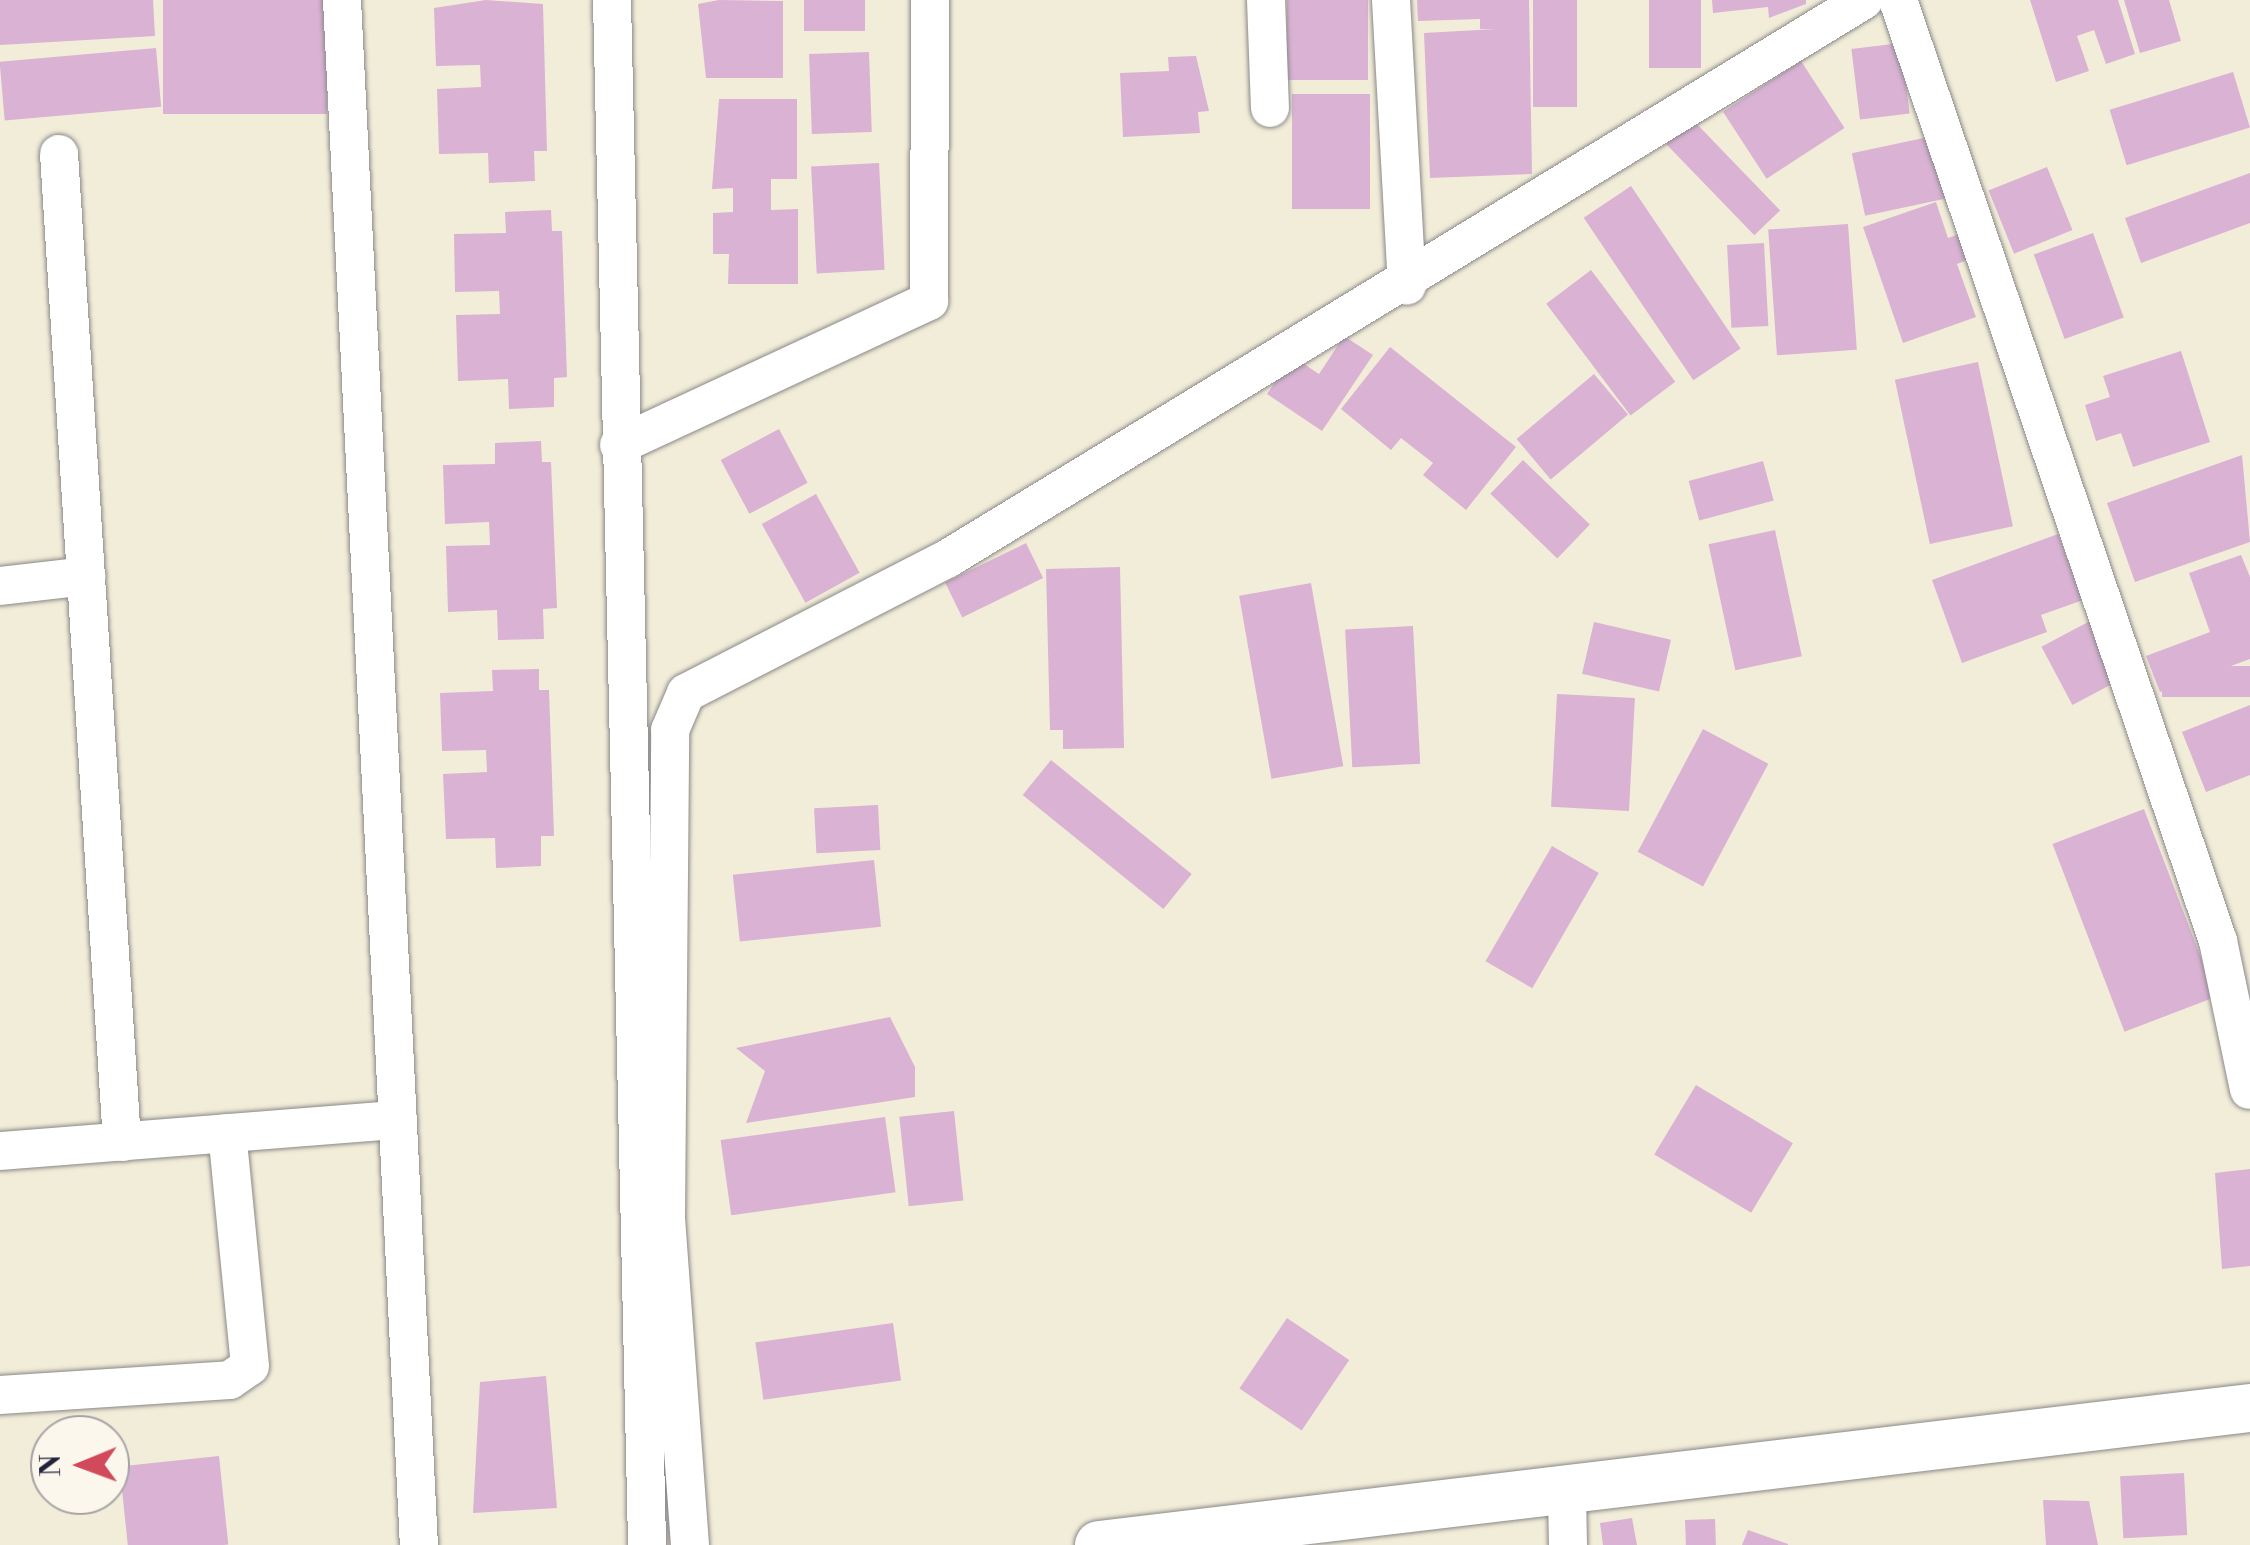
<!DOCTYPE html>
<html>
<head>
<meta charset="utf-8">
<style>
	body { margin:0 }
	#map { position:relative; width:2250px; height:1545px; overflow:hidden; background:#f2edd8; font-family:"Libre Bodoni",serif }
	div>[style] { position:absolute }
	.building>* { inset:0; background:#dab2d4; transform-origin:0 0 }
	.roads { filter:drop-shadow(0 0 2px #8a888a) drop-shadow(0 0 2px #8a888a) }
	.minor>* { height:38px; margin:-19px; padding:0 19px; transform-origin:19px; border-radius:19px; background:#fff }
	.tertiary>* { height:48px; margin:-24px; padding:0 24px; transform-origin:24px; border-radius:24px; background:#fff }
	span { translate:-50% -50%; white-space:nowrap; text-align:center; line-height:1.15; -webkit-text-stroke:8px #fbf7ec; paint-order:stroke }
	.north { position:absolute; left:30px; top:1415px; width:100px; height:100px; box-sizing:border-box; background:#fbf7ec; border:2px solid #a4a2a5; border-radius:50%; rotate:269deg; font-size:28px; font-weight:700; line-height:40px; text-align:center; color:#22223b }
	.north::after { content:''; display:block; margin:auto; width:35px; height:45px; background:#d1495b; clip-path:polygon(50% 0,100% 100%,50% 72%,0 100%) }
</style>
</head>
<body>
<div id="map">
	<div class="building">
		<div style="clip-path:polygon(0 0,153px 0,155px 36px,0 45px)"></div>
		<div style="left:163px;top:0;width:164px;height:114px"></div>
		<div style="clip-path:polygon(486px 0,543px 4px,547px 151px,534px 151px,535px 181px,489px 183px,488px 153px,439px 154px,437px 89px,481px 87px,480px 65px,436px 66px,434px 8px)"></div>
		<div style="clip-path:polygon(719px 0,783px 1px,783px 78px,706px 78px,698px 4px)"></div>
		<div style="left:804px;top:0;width:61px;height:31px"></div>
		<div style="left:1287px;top:0;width:81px;height:80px"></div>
		<div style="clip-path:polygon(1417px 0,1529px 0,1532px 174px,1430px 178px,1424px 33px,1496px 29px,1480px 29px,1480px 19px,1418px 21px)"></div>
		<div style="left:1533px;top:0;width:44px;height:107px"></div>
		<div style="left:1649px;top:0;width:52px;height:68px"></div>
		<div style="clip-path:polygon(1712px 0,1806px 0,1806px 4px,1769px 18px,1768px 7px,1713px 13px)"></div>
		<div style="clip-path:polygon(2030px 0,2118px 0,2135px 54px,2106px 64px,2094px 30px,2077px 36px,2089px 71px,2056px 82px)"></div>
		<div style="clip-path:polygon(2124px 0,2169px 0,2181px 41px,2140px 53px)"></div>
		<div style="left:1901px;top:43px;width:71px;height:50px;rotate:83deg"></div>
		<div style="left:156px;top:48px;width:59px;height:157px;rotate:85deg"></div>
		<div style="left:869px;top:52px;width:80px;height:60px;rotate:88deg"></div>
		<div style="clip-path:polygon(1196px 56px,1209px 111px,1198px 112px,1200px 133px,1123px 137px,1120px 73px,1169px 71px,1168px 57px)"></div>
		<div style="left:1801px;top:61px;width:80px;height:93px;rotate:57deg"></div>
		<div style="left:2233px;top:72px;width:58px;height:129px;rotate:73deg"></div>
		<div style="left:1370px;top:94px;width:115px;height:78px;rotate:90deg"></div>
		<div style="clip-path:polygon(719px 99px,797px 99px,797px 179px,771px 179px,771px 210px,798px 209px,798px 284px,728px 284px,729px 254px,713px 254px,713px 213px,733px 212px,733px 188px,712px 189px)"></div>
		<div style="left:1692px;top:119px;width:127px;height:36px;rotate:46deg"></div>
		<div style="left:1933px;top:136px;width:64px;height:83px;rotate:78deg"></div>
		<div style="left:879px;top:163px;width:107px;height:68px;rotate:87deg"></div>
		<div style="left:2047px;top:167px;width:68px;height:63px;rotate:68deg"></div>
		<div style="clip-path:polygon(2250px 173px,2250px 223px,2141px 263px,2125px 218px)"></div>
		<div style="left:1631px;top:186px;width:196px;height:57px;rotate:56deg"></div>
		<div style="clip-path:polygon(1936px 202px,1948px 238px,1965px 232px,1975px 257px,1957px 264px,1976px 317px,1903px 343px,1863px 227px)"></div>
		<div style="clip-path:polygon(551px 210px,552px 231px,562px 231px,567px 377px,554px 378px,554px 407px,509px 409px,508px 379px,458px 381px,456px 315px,500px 314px,499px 291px,455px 292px,454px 234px,506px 233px,505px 212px)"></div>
		<div style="left:1848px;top:224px;width:126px;height:80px;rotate:86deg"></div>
		<div style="left:2093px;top:233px;width:90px;height:63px;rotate:70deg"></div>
		<div style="left:1764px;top:243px;width:83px;height:37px;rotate:87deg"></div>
		<div style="left:1591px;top:270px;width:140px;height:56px;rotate:53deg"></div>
		<div style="clip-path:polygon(1344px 336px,1373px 355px,1322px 431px,1267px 394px,1292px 356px,1319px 374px)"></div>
		<div style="clip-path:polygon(1390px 347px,1516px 447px,1466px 510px,1423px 475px,1433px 463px,1401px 438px,1391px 450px,1341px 409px)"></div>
		<div style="clip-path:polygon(2181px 351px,2210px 442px,2133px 467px,2121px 433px,2096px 441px,2085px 405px,2110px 397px,2103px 376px)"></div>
		<div style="left:1978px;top:362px;width:168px;height:85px;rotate:78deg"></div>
		<div style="left:1594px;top:374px;width:53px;height:101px;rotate:50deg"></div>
		<div style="left:779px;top:429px;width:61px;height:66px;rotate:62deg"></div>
		<div style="clip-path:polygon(541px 441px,542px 462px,551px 462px,557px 608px,543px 609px,544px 639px,498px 640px,497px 610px,448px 612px,446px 546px,490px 545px,489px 522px,445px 524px,443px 465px,495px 464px,495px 443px)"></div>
		<div style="clip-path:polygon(2242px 455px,2250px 542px,2135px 582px,2107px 503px)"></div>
		<div style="left:1523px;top:460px;width:93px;height:47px;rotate:44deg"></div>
		<div style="left:1763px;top:461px;width:41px;height:77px;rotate:75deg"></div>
		<div style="left:816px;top:494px;width:90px;height:62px;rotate:61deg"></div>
		<div style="left:1775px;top:530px;width:129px;height:68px;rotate:78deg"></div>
		<div style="clip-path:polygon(2058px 534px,2083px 600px,2041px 615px,2047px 632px,1962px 663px,1932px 580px)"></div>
		<div style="left:1026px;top:543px;width:39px;height:90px;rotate:64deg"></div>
		<div style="clip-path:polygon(2241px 555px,2250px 577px,2250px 659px,2160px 692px,2146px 656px,2210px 632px,2189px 573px)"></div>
		<div style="clip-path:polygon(1120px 567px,1124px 748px,1063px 749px,1063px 730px,1050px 730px,1046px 569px)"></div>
		<div style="left:1311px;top:583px;width:186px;height:73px;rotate:80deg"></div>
		<div style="left:2090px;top:621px;width:66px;height:55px;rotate:62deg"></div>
		<div style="left:1594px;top:622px;width:79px;height:53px;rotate:13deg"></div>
		<div style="left:1413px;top:626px;width:138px;height:68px;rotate:87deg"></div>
		<div style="left:2250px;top:666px;width:31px;height:88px;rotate:90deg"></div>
		<div style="clip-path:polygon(539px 669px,539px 690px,549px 690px,554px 836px,541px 836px,541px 866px,496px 868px,495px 838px,446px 839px,443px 774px,487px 772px,486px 750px,442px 751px,440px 693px,493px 691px,492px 670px)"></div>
		<div style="left:1557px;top:694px;width:78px;height:113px;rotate:3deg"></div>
		<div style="clip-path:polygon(2250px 705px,2250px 775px,2206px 792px,2182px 732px)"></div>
		<div style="left:1703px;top:729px;width:74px;height:139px;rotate:28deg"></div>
		<div style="left:1051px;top:760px;width:181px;height:45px;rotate:39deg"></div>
		<div style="left:878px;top:805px;width:45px;height:64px;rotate:87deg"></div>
		<div style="left:2144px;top:809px;width:201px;height:98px;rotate:69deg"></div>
		<div style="left:1552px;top:846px;width:54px;height:133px;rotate:30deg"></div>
		<div style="left:874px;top:860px;width:67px;height:142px;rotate:84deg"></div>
		<div style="clip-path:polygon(890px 1017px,915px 1067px,915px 1097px,746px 1123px,765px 1071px,736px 1048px)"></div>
		<div style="left:1696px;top:1085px;width:113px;height:81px;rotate:31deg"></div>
		<div style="left:954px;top:1111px;width:90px;height:55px;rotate:84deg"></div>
		<div style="left:885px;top:1117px;width:76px;height:166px;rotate:82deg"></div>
		<div style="clip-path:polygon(2250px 1169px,2250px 1266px,2222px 1269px,2215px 1173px)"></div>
		<div style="left:1287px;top:1318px;width:75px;height:85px;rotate:34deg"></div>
		<div style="left:893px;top:1323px;width:58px;height:139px;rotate:82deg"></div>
		<div style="clip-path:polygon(546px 1376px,557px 1508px,473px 1513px,480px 1382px)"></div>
		<div style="left:219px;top:1456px;width:89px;height:100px;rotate:84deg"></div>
		<div style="left:2184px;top:1473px;width:62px;height:64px;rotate:87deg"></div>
		<div style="clip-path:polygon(2043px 1500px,2089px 1501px,2098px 1545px,2046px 1545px)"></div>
		<div style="clip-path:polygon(1632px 1518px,1637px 1545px,1603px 1545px,1600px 1523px)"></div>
		<div style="left:1715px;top:1519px;width:26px;height:30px;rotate:88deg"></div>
		<div style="clip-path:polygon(1748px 1530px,1788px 1544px,1788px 1545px,1742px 1545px)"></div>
	</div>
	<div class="roads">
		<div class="minor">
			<div style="left:342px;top:0;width:1547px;rotate:87.15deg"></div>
			<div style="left:612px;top:0;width:1545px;rotate:88.7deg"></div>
			<div style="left:1266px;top:0;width:108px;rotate:87.9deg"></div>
			<div style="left:1391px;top:0;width:286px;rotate:86.8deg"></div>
			<div style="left:1898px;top:0;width:994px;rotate:71.22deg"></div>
			<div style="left:2218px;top:941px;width:152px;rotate:78.2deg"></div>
			<div style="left:59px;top:154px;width:990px;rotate:86.35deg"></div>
			<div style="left:619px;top:445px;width:342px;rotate:-24.9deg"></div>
			<div style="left:929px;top:301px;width:301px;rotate:-89.8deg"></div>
			<div style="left:0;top:586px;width:87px;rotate:-6.6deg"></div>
			<div style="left:0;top:1151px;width:399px;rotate:-4.5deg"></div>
			<div style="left:0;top:1395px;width:230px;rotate:-3.7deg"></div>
			<div style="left:230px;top:1380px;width:24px;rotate:-35deg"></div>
			<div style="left:250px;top:1366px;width:234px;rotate:-95.6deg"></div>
			<div style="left:1567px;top:1496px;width:49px;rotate:88.8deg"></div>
			<div style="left:690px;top:1545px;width:330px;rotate:-94.2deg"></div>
			<div style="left:666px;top:1216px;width:486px;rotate:-89.5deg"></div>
			<div style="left:670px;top:730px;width:40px;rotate:-66.6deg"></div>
			<div style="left:686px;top:693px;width:293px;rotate:-27.2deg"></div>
			<div style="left:947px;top:559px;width:1074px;rotate:-31.37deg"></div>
		</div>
		<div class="tertiary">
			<div style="left:1099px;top:1545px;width:1159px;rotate:-6.79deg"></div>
		</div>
	</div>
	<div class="north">N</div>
</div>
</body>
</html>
